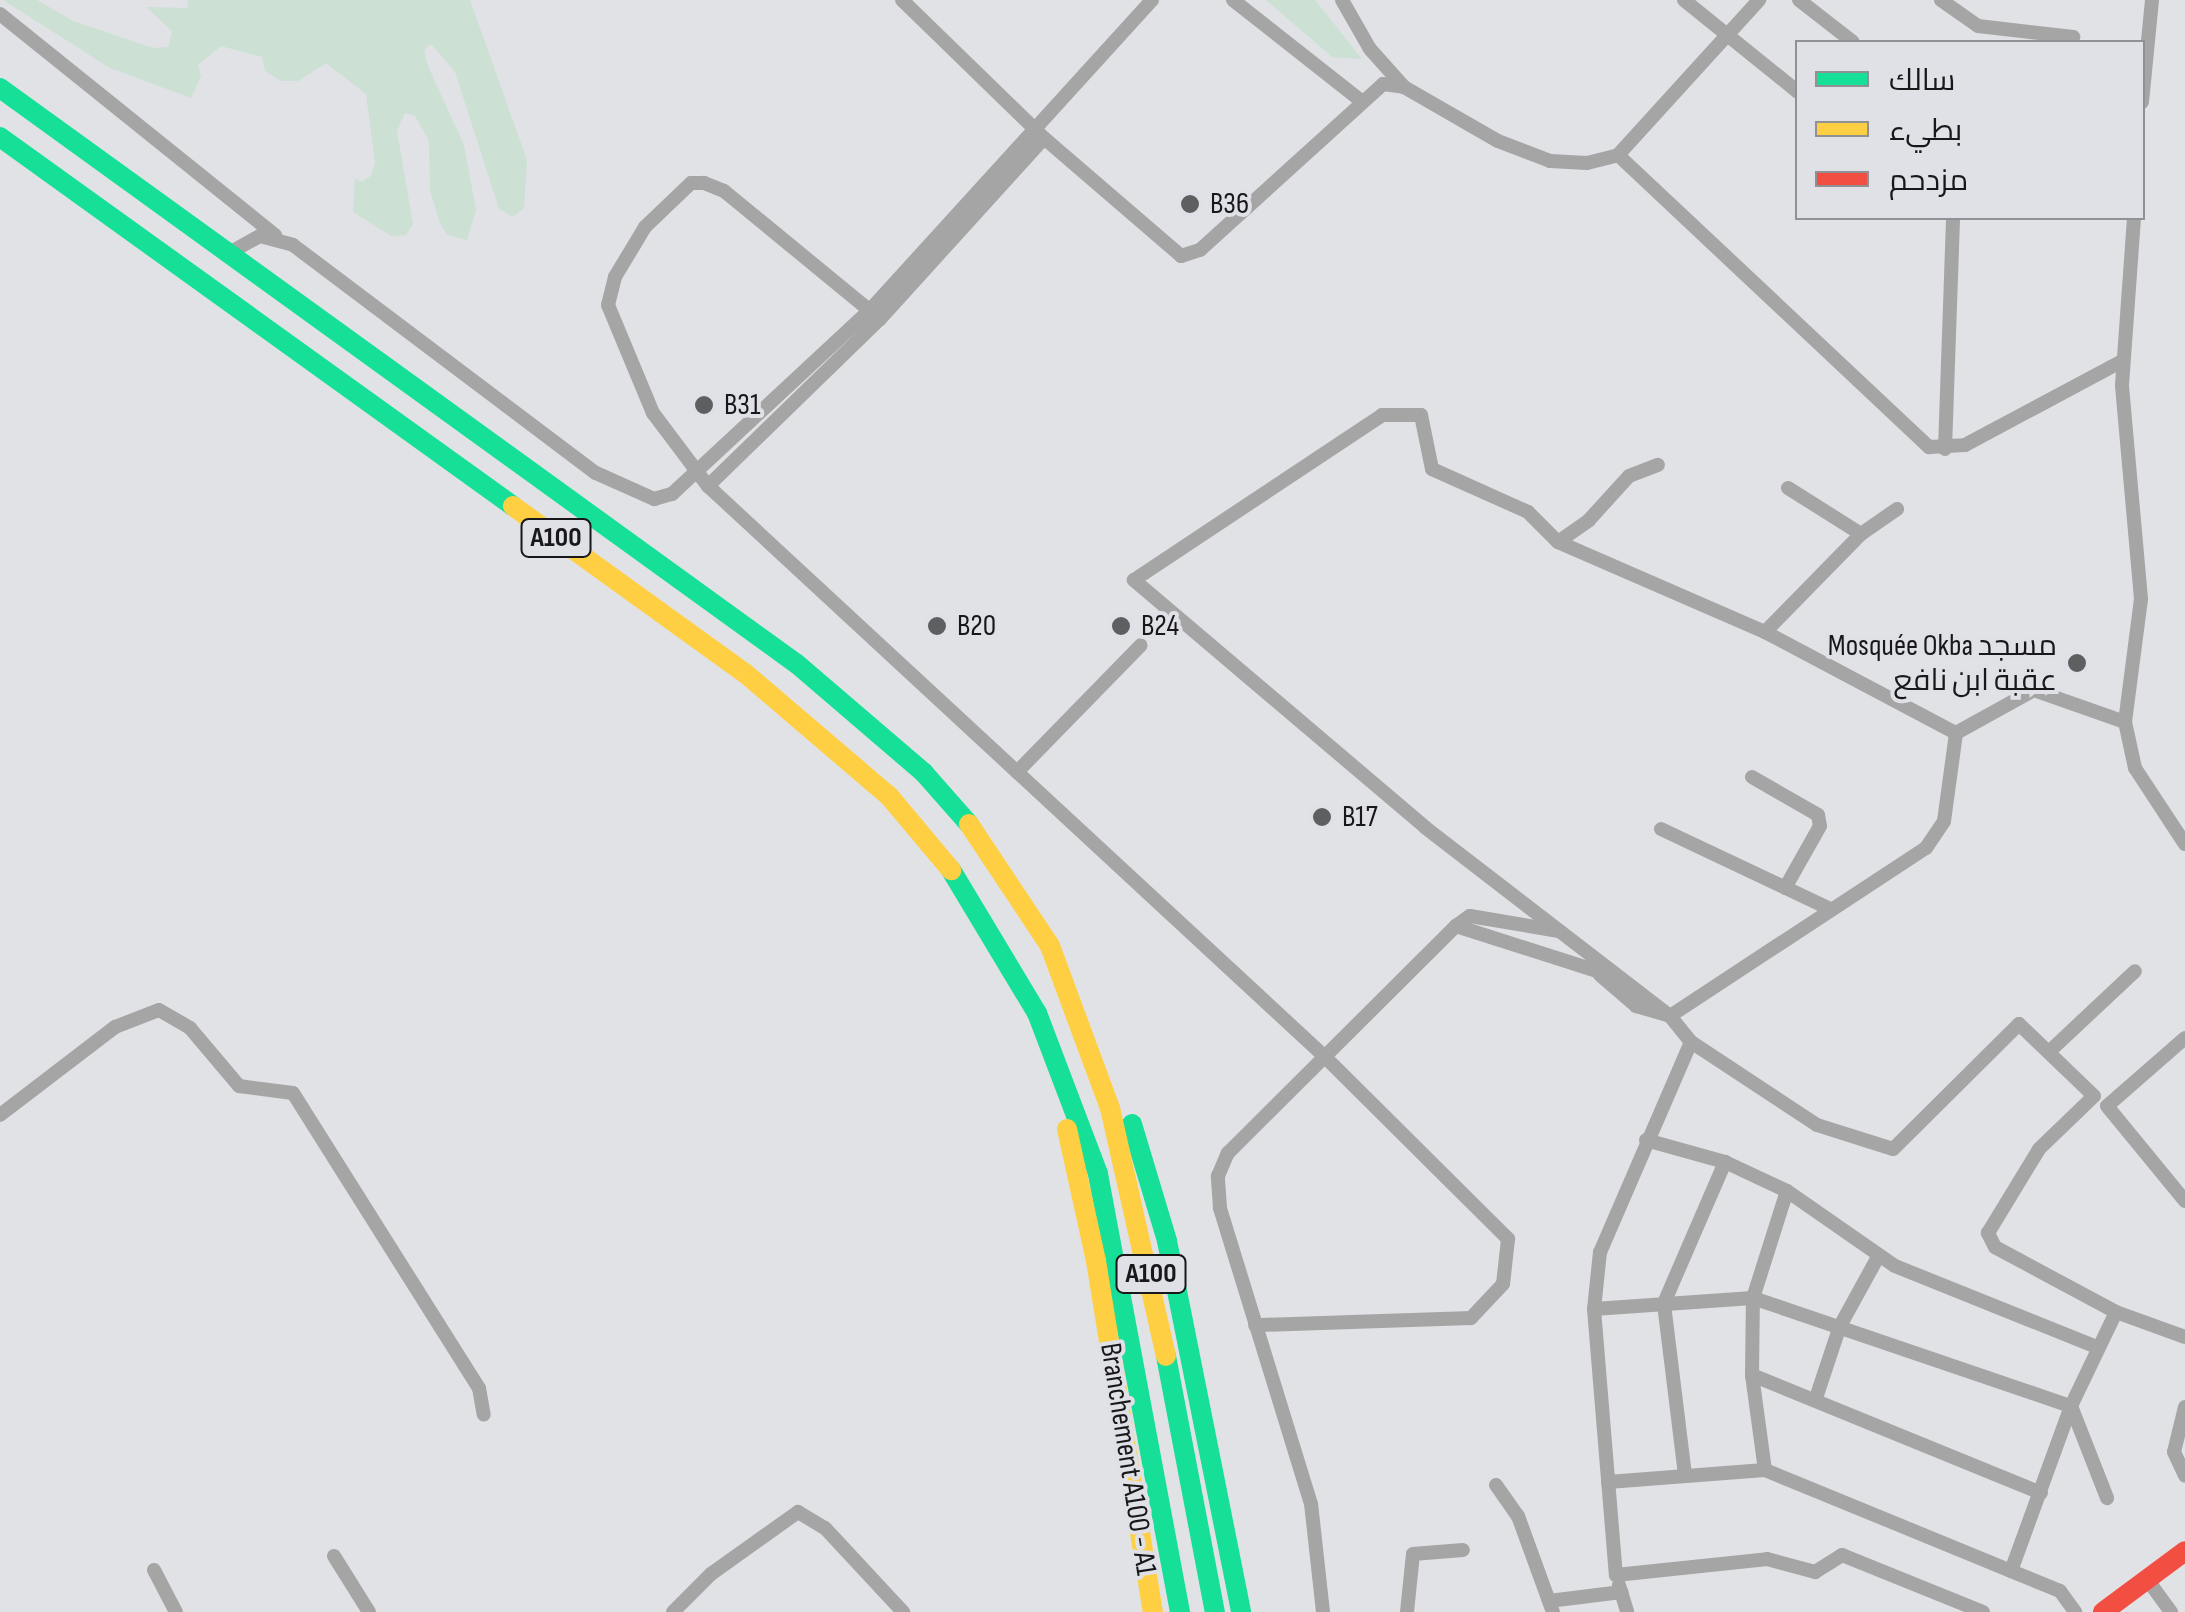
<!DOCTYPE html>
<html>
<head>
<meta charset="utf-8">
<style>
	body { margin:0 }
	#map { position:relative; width:2185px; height:1612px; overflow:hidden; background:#e1e2e6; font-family:"Sofia Sans Condensed",Cairo,sans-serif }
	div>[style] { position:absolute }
	.green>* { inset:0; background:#cce0d3 }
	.street>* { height:14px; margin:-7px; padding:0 7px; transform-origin:7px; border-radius:7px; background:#a5a5a5 }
	.fast>* { height:20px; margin:-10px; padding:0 10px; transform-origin:10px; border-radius:10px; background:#16e098 }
	.slow>* { height:20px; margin:-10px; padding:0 10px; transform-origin:10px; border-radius:10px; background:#ffcf43 }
	.jam>* { height:20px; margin:-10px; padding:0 10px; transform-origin:10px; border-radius:10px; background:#f24e42 }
	.dots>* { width:28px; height:28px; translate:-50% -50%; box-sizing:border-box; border:5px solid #e0e1e7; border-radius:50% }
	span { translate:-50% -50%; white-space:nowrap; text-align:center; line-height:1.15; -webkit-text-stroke:8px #e0e1e7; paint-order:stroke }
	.shield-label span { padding:2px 8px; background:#e0e1e7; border:2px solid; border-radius:8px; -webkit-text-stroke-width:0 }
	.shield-label { font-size:28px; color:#18181a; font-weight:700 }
	.poi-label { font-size:30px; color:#18181a }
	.left { translate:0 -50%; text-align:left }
	.right { translate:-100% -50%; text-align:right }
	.street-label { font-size:30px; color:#18181a }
	.legend { position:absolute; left:1795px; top:40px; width:350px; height:180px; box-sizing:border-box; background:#e0e1e7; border:2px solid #909195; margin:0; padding:12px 18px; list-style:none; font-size:30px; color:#18181a }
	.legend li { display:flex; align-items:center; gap:20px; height:50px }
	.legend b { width:50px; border:2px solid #909195 }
</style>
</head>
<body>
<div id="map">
	<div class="green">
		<div style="clip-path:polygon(3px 0,37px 0,73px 21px,153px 48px,168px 47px,172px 31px,146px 7px,187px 8px,188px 0,470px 0,527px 160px,524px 208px,513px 217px,499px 209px,455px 72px,431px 44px,424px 50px,428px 66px,464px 145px,476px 210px,467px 240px,447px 235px,440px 223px,430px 191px,429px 141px,415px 116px,405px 113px,397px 131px,413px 224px,406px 235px,391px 236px,353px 212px,355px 178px,362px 182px,371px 176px,375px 163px,366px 94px,326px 63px,298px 81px,281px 81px,265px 71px,262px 57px,221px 46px,198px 65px,201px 76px,191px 98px,110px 68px)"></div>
		<div style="clip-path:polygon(1266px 0,1315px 0,1362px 59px,1332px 57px)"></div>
	</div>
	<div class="street">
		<div style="left:902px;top:0;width:198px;rotate:44.2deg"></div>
		<div style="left:1044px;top:138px;width:181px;rotate:40.7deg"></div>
		<div style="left:1181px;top:256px;width:20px;rotate:-18deg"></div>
		<div style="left:1200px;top:250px;width:247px;rotate:-42.2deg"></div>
		<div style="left:1383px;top:84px;width:21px;rotate:8deg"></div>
		<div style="left:1404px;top:87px;width:108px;rotate:29.9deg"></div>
		<div style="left:1498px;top:141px;width:56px;rotate:21deg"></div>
		<div style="left:1550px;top:161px;width:37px;rotate:3deg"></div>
		<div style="left:1587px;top:163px;width:32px;rotate:-14deg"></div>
		<div style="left:1618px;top:155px;width:210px;rotate:-47.7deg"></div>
		<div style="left:1233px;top:0;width:160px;rotate:38.2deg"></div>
		<div style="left:1342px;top:0;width:56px;rotate:60.3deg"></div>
		<div style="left:1370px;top:49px;width:51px;rotate:48.2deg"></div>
		<div style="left:1684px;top:0;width:146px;rotate:38.9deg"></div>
		<div style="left:1799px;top:0;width:68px;rotate:37.9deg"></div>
		<div style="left:1941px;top:0;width:45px;rotate:35.1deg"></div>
		<div style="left:1978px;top:26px;width:96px;rotate:6.6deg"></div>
		<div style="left:0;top:14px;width:353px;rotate:38.8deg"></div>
		<div style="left:2142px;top:102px;width:102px;rotate:-84.4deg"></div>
		<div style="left:1618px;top:155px;width:427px;rotate:43.2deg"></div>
		<div style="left:1929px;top:447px;width:36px;rotate:-3deg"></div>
		<div style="left:1965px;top:445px;width:178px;rotate:-28.1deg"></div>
		<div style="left:2134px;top:218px;width:168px;rotate:94.1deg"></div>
		<div style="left:2122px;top:386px;width:214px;rotate:84.9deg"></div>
		<div style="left:2141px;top:599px;width:124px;rotate:97.4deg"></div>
		<div style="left:2125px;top:722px;width:47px;rotate:77.7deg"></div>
		<div style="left:2135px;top:768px;width:91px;rotate:56.7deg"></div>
		<div style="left:229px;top:253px;width:35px;rotate:-29deg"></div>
		<div style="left:260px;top:236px;width:34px;rotate:15deg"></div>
		<div style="left:293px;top:245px;width:379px;rotate:37deg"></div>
		<div style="left:596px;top:473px;width:64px;rotate:24.1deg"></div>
		<div style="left:654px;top:499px;width:19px;rotate:-16deg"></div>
		<div style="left:672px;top:494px;width:270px;rotate:-42.9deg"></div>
		<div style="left:870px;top:310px;width:419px;rotate:-47.7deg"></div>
		<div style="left:880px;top:319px;width:202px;rotate:-140.6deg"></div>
		<div style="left:724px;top:191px;width:22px;rotate:-158deg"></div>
		<div style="left:704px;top:183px;width:13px;rotate:180deg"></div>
		<div style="left:691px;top:183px;width:64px;rotate:136.3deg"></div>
		<div style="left:645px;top:227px;width:58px;rotate:121deg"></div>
		<div style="left:615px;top:277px;width:29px;rotate:104deg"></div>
		<div style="left:608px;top:305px;width:117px;rotate:67.4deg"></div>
		<div style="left:653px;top:413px;width:91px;rotate:53deg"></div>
		<div style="left:708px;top:486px;width:838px;rotate:42.78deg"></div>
		<div style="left:1323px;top:1055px;width:261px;rotate:44.8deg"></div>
		<div style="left:1508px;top:1239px;width:45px;rotate:96.3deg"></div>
		<div style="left:1503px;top:1284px;width:47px;rotate:133.3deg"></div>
		<div style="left:1471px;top:1318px;width:216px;rotate:178.1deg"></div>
		<div style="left:1945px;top:449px;width:231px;rotate:-88deg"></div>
		<div style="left:708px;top:486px;width:240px;rotate:-44.2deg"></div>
		<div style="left:880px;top:319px;width:244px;rotate:-47.8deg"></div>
		<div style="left:1788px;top:488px;width:86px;rotate:32.2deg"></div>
		<div style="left:1558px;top:542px;width:38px;rotate:-35deg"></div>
		<div style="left:1589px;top:520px;width:59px;rotate:-47.7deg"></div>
		<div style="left:1629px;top:476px;width:31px;rotate:-21deg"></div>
		<div style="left:1765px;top:632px;width:137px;rotate:-45.6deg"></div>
		<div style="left:1861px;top:534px;width:44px;rotate:-34.8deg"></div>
		<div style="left:1956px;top:733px;width:89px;rotate:-28.9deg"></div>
		<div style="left:2034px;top:690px;width:96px;rotate:19.4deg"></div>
		<div style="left:1017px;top:772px;width:177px;rotate:-45.7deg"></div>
		<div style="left:1752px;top:777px;width:76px;rotate:29.9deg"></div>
		<div style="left:1818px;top:815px;width:11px;rotate:80deg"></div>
		<div style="left:1820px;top:826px;width:71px;rotate:119.4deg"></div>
		<div style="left:1661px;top:829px;width:185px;rotate:25.3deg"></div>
		<div style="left:1456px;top:926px;width:157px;rotate:17.7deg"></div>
		<div style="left:1600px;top:975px;width:48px;rotate:40.7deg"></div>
		<div style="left:1636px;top:1006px;width:35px;rotate:16deg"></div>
		<div style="left:1670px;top:1016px;width:306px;rotate:-33.3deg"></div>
		<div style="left:1926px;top:848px;width:32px;rotate:-56deg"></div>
		<div style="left:1944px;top:821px;width:89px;rotate:-82.2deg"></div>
		<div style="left:2185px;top:1038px;width:103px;rotate:138.9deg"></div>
		<div style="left:2107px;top:1106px;width:123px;rotate:50.6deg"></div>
		<div style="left:1691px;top:1042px;width:229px;rotate:113.4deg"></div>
		<div style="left:1600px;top:1252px;width:57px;rotate:96deg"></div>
		<div style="left:1594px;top:1309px;width:267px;rotate:85.3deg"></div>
		<div style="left:1616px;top:1575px;width:152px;rotate:-6deg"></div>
		<div style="left:1767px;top:1559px;width:50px;rotate:15.2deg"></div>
		<div style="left:1815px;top:1572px;width:32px;rotate:-32deg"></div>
		<div style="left:1842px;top:1555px;width:152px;rotate:22deg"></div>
		<div style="left:2051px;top:1050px;width:115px;rotate:-43.2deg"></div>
		<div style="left:0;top:1115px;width:145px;rotate:-37.4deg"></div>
		<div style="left:115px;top:1027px;width:47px;rotate:-21.1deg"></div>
		<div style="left:159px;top:1010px;width:36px;rotate:30deg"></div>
		<div style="left:190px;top:1028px;width:76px;rotate:49.8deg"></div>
		<div style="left:239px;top:1086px;width:54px;rotate:7.4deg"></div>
		<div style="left:293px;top:1093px;width:349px;rotate:57.8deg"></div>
		<div style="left:479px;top:1388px;width:27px;rotate:80deg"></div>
		<div style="left:1646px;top:1140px;width:82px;rotate:15.6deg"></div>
		<div style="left:1725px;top:1162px;width:68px;rotate:25.1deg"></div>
		<div style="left:1787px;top:1191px;width:131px;rotate:34.8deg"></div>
		<div style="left:1895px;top:1266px;width:218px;rotate:21.9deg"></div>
		<div style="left:1594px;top:1309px;width:159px;rotate:-4deg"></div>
		<div style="left:1753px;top:1298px;width:336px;rotate:18.8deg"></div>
		<div style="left:2071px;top:1406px;width:99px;rotate:68.6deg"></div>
		<div style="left:2116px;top:1312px;width:73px;rotate:19.9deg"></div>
		<div style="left:1752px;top:1375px;width:312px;rotate:22.2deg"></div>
		<div style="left:1816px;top:1398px;width:76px;rotate:-71.6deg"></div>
		<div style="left:1840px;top:1326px;width:79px;rotate:-61.2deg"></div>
		<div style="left:2185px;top:1407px;width:46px;rotate:103.7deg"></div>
		<div style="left:2174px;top:1452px;width:26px;rotate:65deg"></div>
		<div style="left:1765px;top:1470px;width:96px;rotate:-97.8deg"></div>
		<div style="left:1752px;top:1375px;width:77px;rotate:-89.3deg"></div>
		<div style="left:1753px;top:1298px;width:112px;rotate:-72.4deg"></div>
		<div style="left:1685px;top:1475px;width:173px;rotate:-97deg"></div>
		<div style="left:1664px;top:1303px;width:154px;rotate:-66.6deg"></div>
		<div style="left:1608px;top:1482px;width:157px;rotate:-4.4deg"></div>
		<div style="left:1765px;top:1470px;width:266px;rotate:22.3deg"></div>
		<div style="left:2011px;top:1571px;width:176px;rotate:-70deg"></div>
		<div style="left:2071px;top:1406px;width:104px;rotate:-64.4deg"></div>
		<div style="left:2116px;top:1312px;width:137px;rotate:-151.8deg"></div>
		<div style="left:1995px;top:1247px;width:16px;rotate:-117deg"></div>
		<div style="left:1988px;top:1233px;width:98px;rotate:-58.7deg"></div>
		<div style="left:2039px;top:1149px;width:76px;rotate:-43.9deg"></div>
		<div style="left:2094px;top:1096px;width:104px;rotate:-136.2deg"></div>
		<div style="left:2019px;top:1024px;width:177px;rotate:135.2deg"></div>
		<div style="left:1893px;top:1149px;width:80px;rotate:-162.5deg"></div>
		<div style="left:1817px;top:1125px;width:151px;rotate:-146.6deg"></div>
		<div style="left:1691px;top:1042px;width:33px;rotate:-129deg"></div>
		<div style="left:1670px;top:1016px;width:309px;rotate:-142.4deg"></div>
		<div style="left:1425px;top:827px;width:382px;rotate:-139.7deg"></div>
		<div style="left:1134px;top:580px;width:298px;rotate:-33.6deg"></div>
		<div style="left:1382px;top:415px;width:39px"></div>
		<div style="left:1421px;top:415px;width:55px;rotate:78.5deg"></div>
		<div style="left:1432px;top:469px;width:105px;rotate:24.1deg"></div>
		<div style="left:1528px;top:512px;width:42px;rotate:45deg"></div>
		<div style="left:1558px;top:542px;width:226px;rotate:23.5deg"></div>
		<div style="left:1765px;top:632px;width:216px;rotate:27.9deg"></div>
		<div style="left:1496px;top:1485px;width:38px;rotate:55deg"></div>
		<div style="left:1518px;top:1516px;width:102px;rotate:70deg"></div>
		<div style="left:334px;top:1556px;width:66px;rotate:58deg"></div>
		<div style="left:154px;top:1570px;width:47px;rotate:62.4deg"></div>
		<div style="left:2011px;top:1571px;width:53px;rotate:22.2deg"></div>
		<div style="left:2060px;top:1591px;width:26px;rotate:54deg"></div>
		<div style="left:2147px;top:1579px;width:41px;rotate:54deg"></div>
		<div style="left:1619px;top:1585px;width:28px;rotate:73deg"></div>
		<div style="left:1549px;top:1601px;width:73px;rotate:-7.1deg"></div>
		<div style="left:673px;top:1612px;width:54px;rotate:-45deg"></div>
		<div style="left:711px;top:1574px;width:107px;rotate:-35.5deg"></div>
		<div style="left:798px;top:1512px;width:31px;rotate:31deg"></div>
		<div style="left:825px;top:1528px;width:115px;rotate:47.1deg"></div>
		<div style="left:1323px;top:1612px;width:109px;rotate:-96.3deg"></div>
		<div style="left:1311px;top:1504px;width:310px;rotate:-107.1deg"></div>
		<div style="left:1220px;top:1208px;width:32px;rotate:-94deg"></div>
		<div style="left:1218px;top:1176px;width:25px;rotate:-67deg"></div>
		<div style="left:1228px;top:1153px;width:322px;rotate:-44.9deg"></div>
		<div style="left:1456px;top:926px;width:17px;rotate:-36deg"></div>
		<div style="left:1470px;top:916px;width:90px;rotate:9.6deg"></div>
		<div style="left:1407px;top:1612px;width:58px;rotate:-84.1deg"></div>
		<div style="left:1413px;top:1554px;width:50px;rotate:-4.6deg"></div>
	</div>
	<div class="fast">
		<div style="left:0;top:88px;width:983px;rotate:35.86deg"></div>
		<div style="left:797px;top:664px;width:167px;rotate:40.6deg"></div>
		<div style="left:924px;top:773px;width:68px;rotate:48.6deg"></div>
		<div style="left:0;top:137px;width:632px;rotate:35.73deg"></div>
		<div style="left:951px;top:870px;width:167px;rotate:59deg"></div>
		<div style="left:1037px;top:1013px;width:172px;rotate:69.2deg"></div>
		<div style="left:1098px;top:1174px;width:446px;rotate:79.4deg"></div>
		<div style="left:1132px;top:1124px;width:122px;rotate:73.3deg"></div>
		<div style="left:1167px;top:1241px;width:378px;rotate:78.7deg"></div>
		<div style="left:1166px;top:1356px;width:261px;rotate:79.2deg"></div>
	</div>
	<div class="slow">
		<div style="left:513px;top:506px;width:287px;rotate:35.8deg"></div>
		<div style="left:746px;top:674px;width:188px;rotate:40.5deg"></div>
		<div style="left:889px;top:796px;width:97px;rotate:50deg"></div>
		<div style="left:969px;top:824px;width:146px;rotate:56.4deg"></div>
		<div style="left:1050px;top:946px;width:173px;rotate:69.7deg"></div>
		<div style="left:1110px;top:1108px;width:254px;rotate:77.3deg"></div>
		<div style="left:1067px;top:1129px;width:135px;rotate:77.6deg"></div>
		<div style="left:1096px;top:1261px;width:356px;rotate:80.8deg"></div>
	</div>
	<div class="jam">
		<div style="left:2103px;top:1612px;width:102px;rotate:-36.6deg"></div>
	</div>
	<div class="dots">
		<div style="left:1190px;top:204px;background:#5e5f61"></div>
		<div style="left:704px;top:405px;background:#5e5f61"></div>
		<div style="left:937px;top:626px;background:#5e5f61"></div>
		<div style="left:1121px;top:626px;background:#5e5f61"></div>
		<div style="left:2077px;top:663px;background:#5e5f61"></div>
		<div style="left:1322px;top:817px;background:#5e5f61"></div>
	</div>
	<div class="shield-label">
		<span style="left:556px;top:538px">A100</span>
		<span style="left:1151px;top:1274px">A100</span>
	</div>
	<div class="poi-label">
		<span class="left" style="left:1210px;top:204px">B36</span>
		<span class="left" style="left:724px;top:405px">B31</span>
		<span class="left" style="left:957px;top:626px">B20</span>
		<span class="left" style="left:1141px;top:626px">B24</span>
		<span class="right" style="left:2057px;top:663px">Mosquée Okba مسجد<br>عقبة ابن نافع</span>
		<span class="left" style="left:1342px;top:817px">B17</span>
	</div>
	<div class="street-label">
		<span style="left:1128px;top:1459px;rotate:81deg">Branchement A100 - A1</span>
	</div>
	<ul class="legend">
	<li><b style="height:12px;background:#16e098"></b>سالك</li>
	<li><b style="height:12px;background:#ffcf43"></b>بطيء</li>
	<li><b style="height:12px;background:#f24e42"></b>مزدحم</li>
	</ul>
</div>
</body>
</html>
